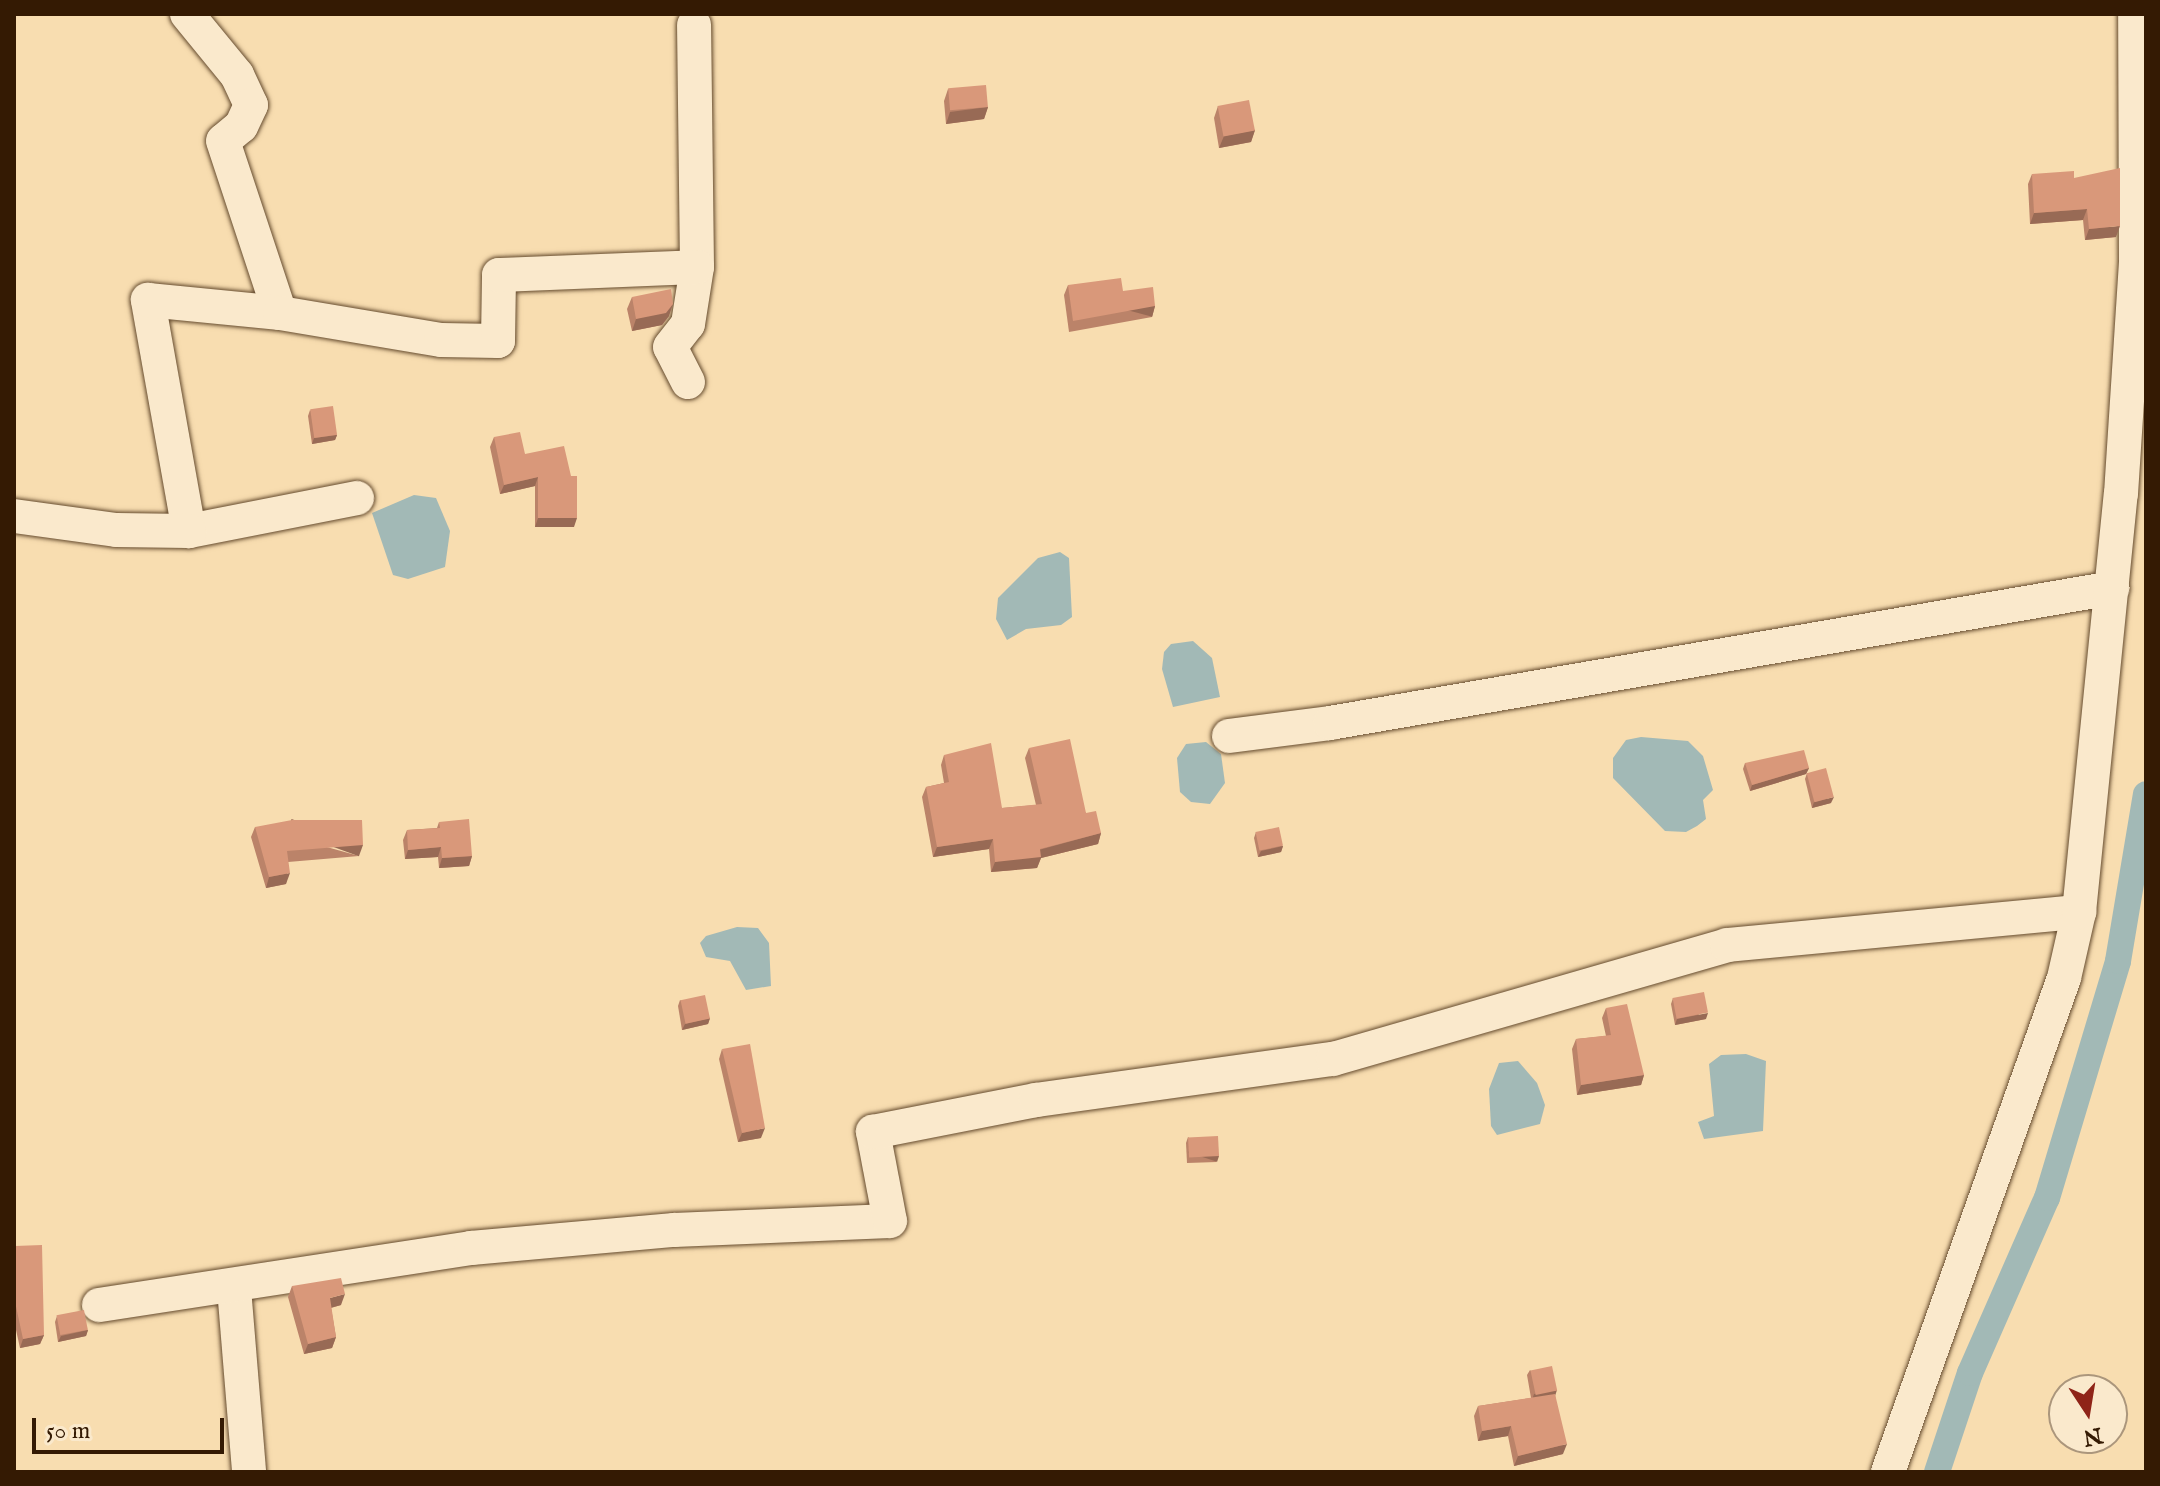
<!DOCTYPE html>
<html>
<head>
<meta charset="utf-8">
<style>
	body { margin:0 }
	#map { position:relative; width:2160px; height:1486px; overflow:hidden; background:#f8ddb0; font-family:"IM FELL English",serif }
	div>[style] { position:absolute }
	.water>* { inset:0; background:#a2b9b6 }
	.canal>* { height:26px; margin:-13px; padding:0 13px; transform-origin:13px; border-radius:13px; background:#a2b9b6 }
	.roads { filter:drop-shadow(0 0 2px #654b2e) drop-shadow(0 0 2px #654b2e) }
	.minor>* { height:34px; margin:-17px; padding:0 17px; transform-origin:17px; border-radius:17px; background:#fae9cc }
	.wall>* { inset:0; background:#bb8369 }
	.shaded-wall>* { inset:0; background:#986a55; transform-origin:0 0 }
	.building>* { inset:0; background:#d9987a; transform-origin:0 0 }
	span { translate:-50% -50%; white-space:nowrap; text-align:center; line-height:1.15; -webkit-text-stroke:7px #fae9cc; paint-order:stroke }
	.frame { position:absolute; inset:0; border:16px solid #341a03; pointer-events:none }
	.north { position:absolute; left:2048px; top:1374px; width:80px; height:80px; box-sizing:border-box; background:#fae9cc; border:2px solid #ab967c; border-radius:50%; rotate:168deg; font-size:22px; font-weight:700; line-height:32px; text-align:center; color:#341a03 }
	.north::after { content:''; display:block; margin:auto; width:28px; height:36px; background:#8f2418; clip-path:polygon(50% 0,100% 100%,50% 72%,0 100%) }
	.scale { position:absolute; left:32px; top:1418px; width:192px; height:36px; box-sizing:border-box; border:4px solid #341a03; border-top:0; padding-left:10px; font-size:24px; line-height:28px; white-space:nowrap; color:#341a03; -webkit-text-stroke:6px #fae9cc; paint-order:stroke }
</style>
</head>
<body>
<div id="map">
	<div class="water">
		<div style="clip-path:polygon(414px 495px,436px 498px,450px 531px,445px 567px,408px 579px,393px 575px,372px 513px)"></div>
		<div style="clip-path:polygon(1060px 552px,1069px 558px,1072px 617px,1061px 625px,1026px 629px,1007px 640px,996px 619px,998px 598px,1038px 558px)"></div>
		<div style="clip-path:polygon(1193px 641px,1212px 658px,1220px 697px,1173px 707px,1162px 669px,1164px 652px,1171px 644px)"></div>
		<div style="clip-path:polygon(1641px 737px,1688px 741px,1703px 756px,1713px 790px,1703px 800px,1706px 819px,1697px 826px,1686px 832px,1665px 831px,1613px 778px,1613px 758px,1626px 740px)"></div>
		<div style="clip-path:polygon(1206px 742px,1221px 754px,1225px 783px,1210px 804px,1191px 802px,1180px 792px,1177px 758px,1186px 744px)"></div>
		<div style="clip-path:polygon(737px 927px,758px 928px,769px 943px,771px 986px,746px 990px,730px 961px,706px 957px,700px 943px,706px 936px)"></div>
		<div style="clip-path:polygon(1746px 1054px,1766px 1061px,1763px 1131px,1704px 1139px,1698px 1122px,1714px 1116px,1709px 1064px,1721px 1055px)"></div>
		<div style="clip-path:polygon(1518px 1061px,1537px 1083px,1545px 1105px,1540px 1124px,1497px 1135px,1491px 1126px,1489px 1089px,1499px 1063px)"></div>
	</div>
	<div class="canal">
		<div style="left:1937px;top:1472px;width:104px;rotate:-71.6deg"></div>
		<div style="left:1970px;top:1373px;width:191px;rotate:-66.3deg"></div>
		<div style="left:2047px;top:1198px;width:247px;rotate:-73.3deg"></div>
		<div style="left:2118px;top:961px;width:169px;rotate:-80.5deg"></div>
	</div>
	<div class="roads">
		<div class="minor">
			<div style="left:187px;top:14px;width:79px;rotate:50.7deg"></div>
			<div style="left:237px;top:75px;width:33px;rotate:65deg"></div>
			<div style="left:251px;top:105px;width:23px;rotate:115deg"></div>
			<div style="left:241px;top:126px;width:23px;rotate:140deg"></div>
			<div style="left:223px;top:141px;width:181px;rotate:71.7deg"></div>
			<div style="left:688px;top:382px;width:39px;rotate:-117deg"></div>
			<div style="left:670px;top:347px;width:29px;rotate:-52deg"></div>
			<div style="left:688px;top:324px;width:58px;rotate:-81deg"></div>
			<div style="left:697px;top:267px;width:242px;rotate:-90.7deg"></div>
			<div style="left:357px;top:498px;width:171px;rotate:168.9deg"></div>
			<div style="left:189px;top:531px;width:235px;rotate:-100.1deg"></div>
			<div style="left:148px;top:300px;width:133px;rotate:5.6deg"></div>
			<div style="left:280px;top:313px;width:163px;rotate:9.5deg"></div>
			<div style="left:441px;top:340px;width:57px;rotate:1deg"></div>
			<div style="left:498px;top:341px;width:66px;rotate:-89.1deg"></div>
			<div style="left:499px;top:275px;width:198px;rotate:-2.3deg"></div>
			<div style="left:14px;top:516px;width:103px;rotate:7.8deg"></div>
			<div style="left:116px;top:530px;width:73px;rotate:0.8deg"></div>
			<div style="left:1229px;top:736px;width:102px;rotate:-7.3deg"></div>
			<div style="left:1330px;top:723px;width:794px;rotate:-9.79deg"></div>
			<div style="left:234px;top:1288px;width:185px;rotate:85.3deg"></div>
			<div style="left:99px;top:1305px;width:376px;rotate:-8.7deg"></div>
			<div style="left:471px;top:1248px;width:204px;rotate:-5.1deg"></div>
			<div style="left:674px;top:1230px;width:216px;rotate:-2.4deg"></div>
			<div style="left:890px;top:1221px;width:91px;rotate:-100.8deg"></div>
			<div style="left:873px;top:1132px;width:166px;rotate:-11.1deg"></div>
			<div style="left:1036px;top:1100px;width:300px;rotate:-7.9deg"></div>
			<div style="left:1333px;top:1059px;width:410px;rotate:-16.1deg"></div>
			<div style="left:1727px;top:945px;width:354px;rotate:-5.4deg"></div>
			<div style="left:1888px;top:1472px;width:524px;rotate:-70.39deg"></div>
			<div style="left:2064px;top:978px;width:68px;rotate:-77.2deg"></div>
			<div style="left:2079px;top:912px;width:420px;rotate:-84.3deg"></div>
			<div style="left:2121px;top:494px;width:234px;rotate:-86.3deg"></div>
			<div style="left:2136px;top:260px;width:246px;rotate:-90.2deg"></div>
		</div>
	</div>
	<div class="wall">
		<div style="clip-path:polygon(948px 89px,988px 107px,984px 119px,946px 124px,944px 101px)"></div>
		<div style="clip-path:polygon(1218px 106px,1255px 130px,1251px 142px,1219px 148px,1214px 118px)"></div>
		<div style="clip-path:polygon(2032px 174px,2074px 178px,2116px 237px,2085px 240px,2083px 220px,2030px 224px,2028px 184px)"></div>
		<div style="clip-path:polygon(1068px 285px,1123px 291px,1155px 306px,1152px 317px,1069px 332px,1064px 295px)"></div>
		<div style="clip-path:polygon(632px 297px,669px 316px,662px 325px,632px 331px,627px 309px)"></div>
		<div style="clip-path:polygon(310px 410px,337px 435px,335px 440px,312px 444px,308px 416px)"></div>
		<div style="clip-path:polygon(494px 437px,525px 454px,574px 527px,535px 527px,535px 486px,500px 494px,490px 447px)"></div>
		<div style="clip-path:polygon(1029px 748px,1086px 813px,1101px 833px,1098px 844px,1041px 858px,1037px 868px,991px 872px,989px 849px,933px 857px,922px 797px,926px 787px,944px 783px,941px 765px,944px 755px,1002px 808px,1036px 805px,1025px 758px)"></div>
		<div style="clip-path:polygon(1745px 763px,1809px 768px,1806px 774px,1750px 791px,1743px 769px)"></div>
		<div style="clip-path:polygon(1807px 773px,1831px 803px,1812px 808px,1805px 779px)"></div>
		<div style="clip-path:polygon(439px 822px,472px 856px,469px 866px,439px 868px,438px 857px,405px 859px,403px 840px,407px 830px,437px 828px)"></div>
		<div style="clip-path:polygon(255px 827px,359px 856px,288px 862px,286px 884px,266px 888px,251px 837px)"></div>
		<div style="clip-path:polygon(1256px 832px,1283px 846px,1281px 852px,1258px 857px,1254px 838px)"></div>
		<div style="clip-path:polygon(1673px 998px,1706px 1019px,1675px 1025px,1671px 1004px)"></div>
		<div style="clip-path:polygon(680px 1000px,710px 1018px,708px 1024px,682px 1030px,678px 1006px)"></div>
		<div style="clip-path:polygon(1606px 1008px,1644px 1075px,1641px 1085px,1577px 1095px,1572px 1049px,1576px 1039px,1606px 1036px,1602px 1018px)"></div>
		<div style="clip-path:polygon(722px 1049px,761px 1138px,738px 1142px,719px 1059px)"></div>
		<div style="clip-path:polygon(1188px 1137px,1217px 1162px,1187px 1163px,1186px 1143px)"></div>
		<div style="clip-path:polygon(15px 1246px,44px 1335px,40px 1344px,20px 1348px,14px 1321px,14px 1249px)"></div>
		<div style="clip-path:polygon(292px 1286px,341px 1305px,331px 1308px,336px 1337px,332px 1348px,304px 1354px,288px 1297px)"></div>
		<div style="clip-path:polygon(57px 1316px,88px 1330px,86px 1336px,58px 1342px,55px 1322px)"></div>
		<div style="clip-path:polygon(1530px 1370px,1555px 1395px,1563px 1454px,1514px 1466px,1508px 1436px,1478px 1441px,1474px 1416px,1478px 1406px,1531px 1398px,1527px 1375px)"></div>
	</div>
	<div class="shaded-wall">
		<div style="clip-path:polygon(988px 107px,984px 119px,946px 124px,950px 112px)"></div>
		<div style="clip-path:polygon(1255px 130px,1251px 142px,1219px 148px,1224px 136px)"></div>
		<div style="clip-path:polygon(2087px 209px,2083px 220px,2030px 224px,2034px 213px)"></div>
		<div style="clip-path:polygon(2120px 226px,2116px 237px,2085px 240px,2089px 229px)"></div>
		<div style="clip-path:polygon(673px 304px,669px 316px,662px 325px,632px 331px,636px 319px)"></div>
		<div style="left:1155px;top:306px;width:11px;height:83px;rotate:105deg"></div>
		<div style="clip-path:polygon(337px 435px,335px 440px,312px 444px,314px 438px)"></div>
		<div style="clip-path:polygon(538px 477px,535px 486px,500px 494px,504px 485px)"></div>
		<div style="clip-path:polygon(538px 518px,577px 518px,574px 527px,535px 527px)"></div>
		<div style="clip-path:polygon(1809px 768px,1806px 774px,1750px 791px,1752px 785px)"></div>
		<div style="clip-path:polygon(1834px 797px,1831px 803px,1812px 808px,1814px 802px)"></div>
		<div style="clip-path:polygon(1101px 833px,1098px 844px,1041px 858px,1037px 868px,991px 872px,995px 862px)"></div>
		<div style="clip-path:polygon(993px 839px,989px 849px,933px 857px,937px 847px)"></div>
		<div style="left:363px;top:845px;width:12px;height:76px;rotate:110deg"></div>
		<div style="clip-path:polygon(1283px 846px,1281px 852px,1258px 857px,1261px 851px)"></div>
		<div style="clip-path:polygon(441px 847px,438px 857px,405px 859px,408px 850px)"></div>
		<div style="clip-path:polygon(472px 856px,469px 866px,439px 868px,442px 858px)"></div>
		<div style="clip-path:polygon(290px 873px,286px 884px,266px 888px,269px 877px)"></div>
		<div style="clip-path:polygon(1708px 1013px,1706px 1019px,1675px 1025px,1677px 1019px)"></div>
		<div style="clip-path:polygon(710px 1018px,708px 1024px,682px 1030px,685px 1024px)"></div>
		<div style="clip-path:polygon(1644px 1075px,1641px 1085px,1577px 1095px,1581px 1085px)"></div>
		<div style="clip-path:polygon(765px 1128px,761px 1138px,738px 1142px,742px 1133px)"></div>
		<div style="left:1219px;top:1156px;width:6px;height:30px;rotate:108deg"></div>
		<div style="clip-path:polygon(345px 1294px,341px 1305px,326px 1309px,330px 1298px)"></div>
		<div style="clip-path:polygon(88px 1330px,86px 1336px,58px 1342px,61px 1336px)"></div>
		<div style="clip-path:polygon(44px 1335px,40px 1344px,20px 1348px,23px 1339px)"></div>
		<div style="clip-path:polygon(336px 1337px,332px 1348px,304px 1354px,308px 1344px)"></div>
		<div style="clip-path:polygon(1557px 1390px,1555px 1396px,1532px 1400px,1534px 1394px)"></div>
		<div style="clip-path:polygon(1511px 1426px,1508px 1436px,1478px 1441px,1482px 1431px)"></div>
		<div style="clip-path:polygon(1567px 1444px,1563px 1454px,1514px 1466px,1518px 1456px)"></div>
	</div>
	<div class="building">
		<div style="left:986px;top:85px;width:22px;height:38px;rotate:85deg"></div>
		<div style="left:1249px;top:100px;width:31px;height:32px;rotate:79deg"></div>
		<div style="clip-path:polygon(2120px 168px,2120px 226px,2089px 229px,2087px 209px,2034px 213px,2032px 174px,2074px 171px,2074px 178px)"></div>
		<div style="clip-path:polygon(1121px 278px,1123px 291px,1153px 287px,1155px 306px,1073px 321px,1068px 285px)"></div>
		<div style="clip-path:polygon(671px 289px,673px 304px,666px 313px,636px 319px,632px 297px)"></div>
		<div style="left:333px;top:406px;width:29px;height:23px;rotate:82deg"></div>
		<div style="clip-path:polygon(520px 432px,525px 454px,564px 446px,571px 476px,577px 476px,577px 518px,538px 518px,538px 477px,504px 485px,494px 437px)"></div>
		<div style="clip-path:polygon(1070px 739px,1086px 813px,1096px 811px,1101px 833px,1040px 849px,1041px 857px,995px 862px,993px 839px,937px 847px,926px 787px,949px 782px,944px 755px,991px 743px,1002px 808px,1042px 804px,1029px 748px)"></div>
		<div style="clip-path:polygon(1804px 750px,1809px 768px,1752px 785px,1745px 763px)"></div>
		<div style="left:1826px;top:768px;width:30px;height:20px;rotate:75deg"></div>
		<div style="clip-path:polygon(469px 819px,472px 856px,442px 858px,441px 847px,408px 850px,407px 830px,440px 828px,439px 822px)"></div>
		<div style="clip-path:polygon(292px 820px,362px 820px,363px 845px,287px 851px,290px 873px,269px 877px,255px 827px)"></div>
		<div style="left:1279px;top:827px;width:19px;height:24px;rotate:78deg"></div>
		<div style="left:1704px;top:992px;width:21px;height:32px;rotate:79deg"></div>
		<div style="left:705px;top:995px;width:24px;height:25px;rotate:78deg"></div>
		<div style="clip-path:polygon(1627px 1004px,1644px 1075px,1581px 1085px,1576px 1039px,1611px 1035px,1606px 1008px)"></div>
		<div style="clip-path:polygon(750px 1044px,765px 1128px,742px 1133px,722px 1049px)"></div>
		<div style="left:1218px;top:1136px;width:20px;height:30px;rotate:87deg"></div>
		<div style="clip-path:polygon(42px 1245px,44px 1335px,23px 1339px,14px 1297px,14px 1284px,16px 1284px,15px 1246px)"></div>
		<div style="clip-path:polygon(341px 1278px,345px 1294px,330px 1298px,336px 1337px,308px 1344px,292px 1286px)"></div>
		<div style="left:84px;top:1310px;width:20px;height:28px;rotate:79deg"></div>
		<div style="left:1552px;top:1366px;width:25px;height:22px;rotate:78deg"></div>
		<div style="clip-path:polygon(1555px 1394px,1567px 1444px,1518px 1456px,1511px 1426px,1482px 1431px,1478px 1406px)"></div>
	</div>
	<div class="frame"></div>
	<div class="north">N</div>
	<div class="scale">50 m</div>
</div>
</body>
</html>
